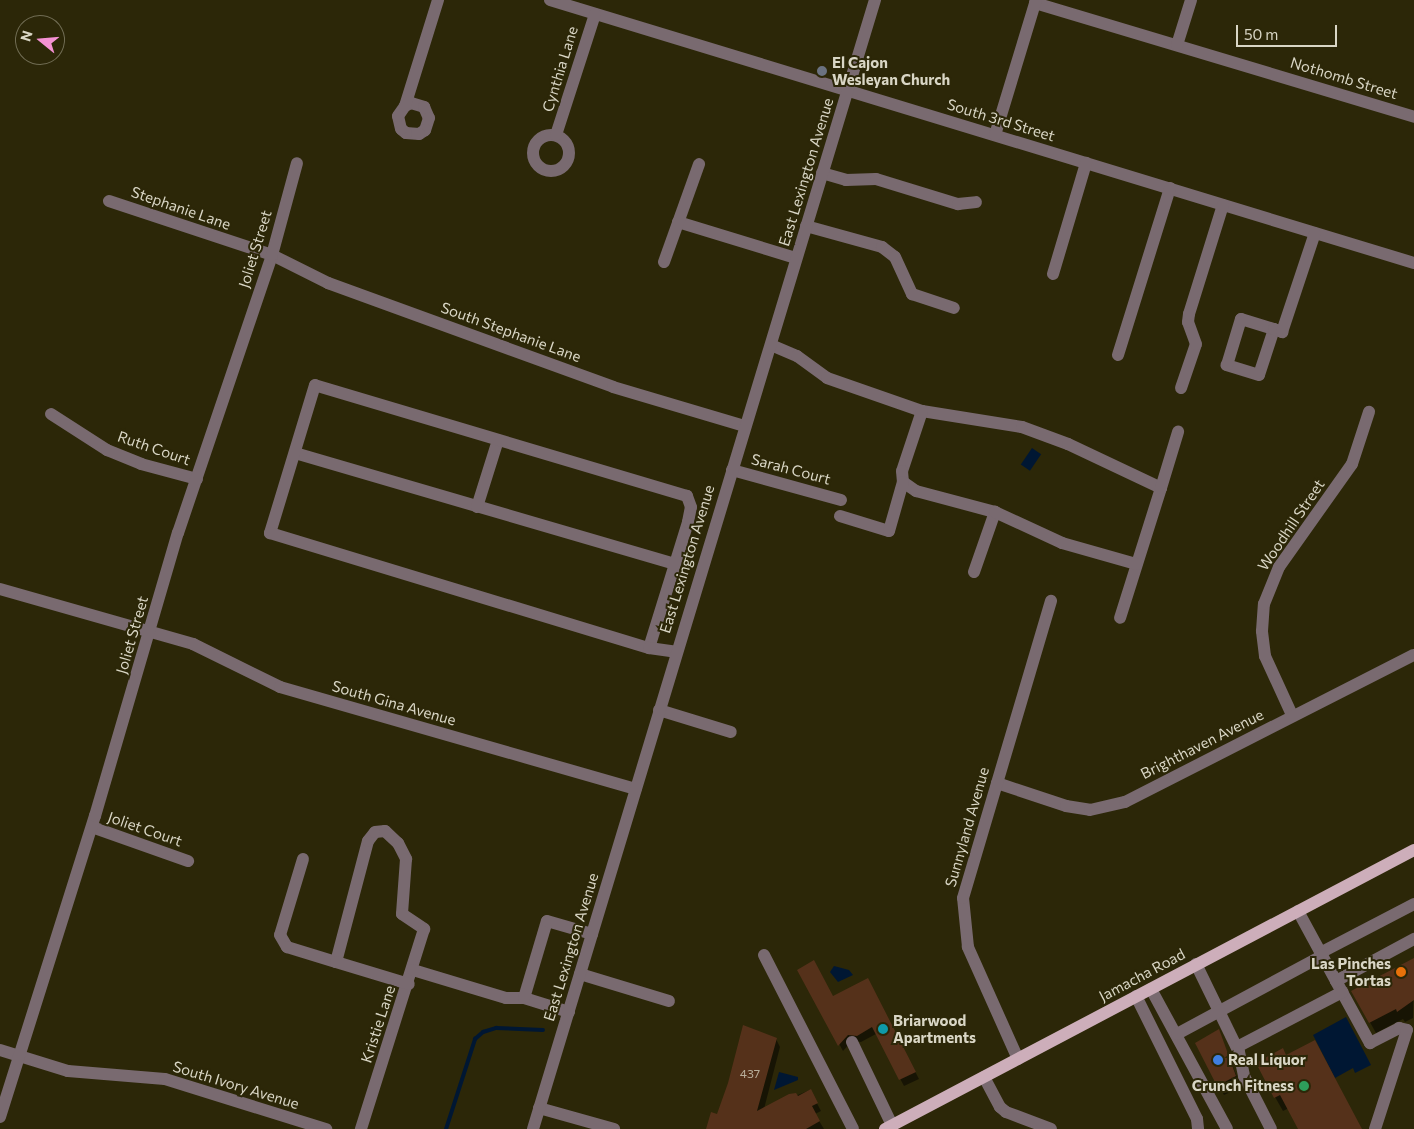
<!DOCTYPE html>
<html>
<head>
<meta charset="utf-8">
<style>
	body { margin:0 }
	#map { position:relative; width:1414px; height:1129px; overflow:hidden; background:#2c2708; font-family:Commissioner,sans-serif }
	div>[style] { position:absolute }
	.water>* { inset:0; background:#001733; transform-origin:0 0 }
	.shadow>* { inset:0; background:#0007 }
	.stream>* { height:4px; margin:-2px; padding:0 2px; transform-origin:2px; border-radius:2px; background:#001733 }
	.building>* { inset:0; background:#55311a }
	.minor>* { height:12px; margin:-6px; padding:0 6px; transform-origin:6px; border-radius:6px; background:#796a70 }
	.minor>.ring { margin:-6px; padding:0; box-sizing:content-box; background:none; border:12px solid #796a70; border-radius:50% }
	.major>* { height:12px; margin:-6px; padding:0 6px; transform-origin:6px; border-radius:6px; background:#cdaeba }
	.dots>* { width:14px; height:14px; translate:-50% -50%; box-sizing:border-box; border:2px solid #2c2708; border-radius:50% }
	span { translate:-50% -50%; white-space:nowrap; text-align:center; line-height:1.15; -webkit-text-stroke:4px #2c2708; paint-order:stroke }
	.number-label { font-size:12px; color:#b8ad9a }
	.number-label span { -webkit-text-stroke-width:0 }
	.poi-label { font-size:15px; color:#d9d6c5; font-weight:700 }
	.left { translate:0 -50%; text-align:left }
	.right { translate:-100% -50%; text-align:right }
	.street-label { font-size:15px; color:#d9d6c5 }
	.north { position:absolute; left:15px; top:15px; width:50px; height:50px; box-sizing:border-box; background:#2c2708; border:1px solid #716d54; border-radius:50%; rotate:287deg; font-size:14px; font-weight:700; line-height:20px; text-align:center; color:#d9d6c5 }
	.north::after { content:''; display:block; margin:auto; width:18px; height:22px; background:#f491d3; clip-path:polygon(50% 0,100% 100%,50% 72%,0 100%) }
	.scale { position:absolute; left:1236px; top:25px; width:101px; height:22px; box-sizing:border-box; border:2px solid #d9d6c5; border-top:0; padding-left:6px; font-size:15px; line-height:18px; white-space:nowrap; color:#d9d6c5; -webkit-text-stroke:4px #2c2708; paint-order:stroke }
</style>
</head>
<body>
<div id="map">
	<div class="water">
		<div style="left:1032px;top:448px;width:11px;height:20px;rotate:34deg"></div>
		<div style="clip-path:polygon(834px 966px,849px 970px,853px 975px,838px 982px,830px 972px)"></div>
		<div style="clip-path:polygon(1346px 1017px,1371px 1065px,1355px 1073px,1353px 1068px,1335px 1078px,1313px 1035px)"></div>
		<div style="clip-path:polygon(779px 1072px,798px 1077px,798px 1080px,774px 1090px)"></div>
	</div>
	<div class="shadow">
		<div style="clip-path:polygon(1414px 959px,1413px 1018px,1405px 1022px,1403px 1019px,1376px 1033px,1353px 992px)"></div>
		<div style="clip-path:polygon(799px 970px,833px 997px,871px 986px,919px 1079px,904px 1086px,876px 1034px,861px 1042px,852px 1041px,843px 1051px)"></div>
		<div style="clip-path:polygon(1218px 1030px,1241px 1087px,1224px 1095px,1218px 1085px)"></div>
		<div style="clip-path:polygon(776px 1039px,780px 1047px,764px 1109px,810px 1090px,821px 1111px,815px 1114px,824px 1129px,707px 1129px)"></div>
		<div style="clip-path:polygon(1286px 1057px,1361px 1129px,1300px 1129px,1289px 1108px,1283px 1111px,1275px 1097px)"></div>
	</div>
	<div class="stream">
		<div style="left:446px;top:1129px;width:95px;rotate:-72.1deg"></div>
		<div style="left:475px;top:1039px;width:11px;rotate:-41deg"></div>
		<div style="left:483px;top:1032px;width:14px;rotate:-17deg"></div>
		<div style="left:496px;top:1028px;width:47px;rotate:2.4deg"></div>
	</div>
	<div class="building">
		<div style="clip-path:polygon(1414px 958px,1414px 1000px,1397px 1012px,1396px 1009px,1369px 1023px,1351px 991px)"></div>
		<div style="clip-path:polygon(814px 960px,833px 996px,868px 978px,916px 1072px,899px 1080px,872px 1027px,857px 1036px,848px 1035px,838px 1046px,797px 970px)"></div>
		<div style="clip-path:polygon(743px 1025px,777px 1038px,757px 1111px,789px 1094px,796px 1093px,798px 1096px,811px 1089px,818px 1103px,812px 1106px,820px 1121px,806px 1129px,706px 1129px,711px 1112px,717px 1114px,728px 1083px)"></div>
		<div style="clip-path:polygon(1219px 1029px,1236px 1076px,1217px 1086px,1195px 1043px)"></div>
		<div style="clip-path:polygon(1315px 1040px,1335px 1078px,1362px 1129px,1298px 1129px,1280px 1095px,1274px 1098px,1256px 1063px,1283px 1048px,1286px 1055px)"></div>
	</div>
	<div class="minor">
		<div style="left:550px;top:0;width:903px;rotate:16.93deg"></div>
		<div style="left:1035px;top:3px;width:396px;rotate:16.7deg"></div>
		<div style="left:1177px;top:45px;width:47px;rotate:-72.7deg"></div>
		<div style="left:405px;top:106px;width:7px;rotate:-27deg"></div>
		<div style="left:411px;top:103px;width:14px;rotate:17deg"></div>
		<div style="left:424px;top:107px;width:12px;rotate:66deg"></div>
		<div style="left:429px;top:118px;width:13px;rotate:108deg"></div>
		<div style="left:425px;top:130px;width:7px;rotate:146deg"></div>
		<div style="left:419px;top:134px;width:13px;rotate:-176deg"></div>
		<div style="left:406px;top:133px;width:6px;rotate:-141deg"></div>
		<div style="left:401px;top:129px;width:13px;rotate:-103deg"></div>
		<div style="left:398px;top:116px;width:12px;rotate:-55deg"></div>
		<div style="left:405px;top:106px;width:111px;rotate:-72.7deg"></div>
		<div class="ring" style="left:533px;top:135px;width:24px;height:24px"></div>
		<div style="left:556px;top:135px;width:127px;rotate:-72.1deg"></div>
		<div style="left:995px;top:135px;width:141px;rotate:-73.1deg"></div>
		<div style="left:822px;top:173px;width:25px;rotate:16deg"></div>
		<div style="left:846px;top:180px;width:30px;rotate:-2deg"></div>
		<div style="left:876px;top:179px;width:86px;rotate:17deg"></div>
		<div style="left:958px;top:204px;width:18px;rotate:-6deg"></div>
		<div style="left:109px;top:201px;width:172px;rotate:18.3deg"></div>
		<div style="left:272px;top:255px;width:63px;rotate:26.6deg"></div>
		<div style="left:328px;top:283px;width:303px;rotate:20deg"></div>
		<div style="left:613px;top:387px;width:138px;rotate:16.5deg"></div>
		<div style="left:678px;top:222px;width:123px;rotate:17deg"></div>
		<div style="left:806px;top:226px;width:79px;rotate:15.4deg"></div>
		<div style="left:882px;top:247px;width:16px;rotate:38deg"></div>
		<div style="left:895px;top:257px;width:41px;rotate:65.3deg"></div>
		<div style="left:912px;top:294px;width:44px;rotate:18.4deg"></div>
		<div style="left:664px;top:262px;width:104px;rotate:-70.3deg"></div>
		<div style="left:1053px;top:274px;width:116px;rotate:-73.4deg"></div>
		<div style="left:1274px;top:329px;width:48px;rotate:108.1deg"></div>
		<div style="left:1259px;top:375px;width:34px;rotate:-163deg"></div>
		<div style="left:1227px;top:365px;width:48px;rotate:-73.1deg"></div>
		<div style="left:1241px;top:319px;width:34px;rotate:17deg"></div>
		<div style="left:1274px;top:329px;width:9px;rotate:21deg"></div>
		<div style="left:1282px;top:332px;width:104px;rotate:-71.6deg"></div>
		<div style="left:771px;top:345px;width:28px;rotate:23deg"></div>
		<div style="left:797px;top:356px;width:37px;rotate:36deg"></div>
		<div style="left:827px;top:378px;width:101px;rotate:19.2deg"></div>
		<div style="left:922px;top:411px;width:101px;rotate:9.1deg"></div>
		<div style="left:1022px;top:427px;width:49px;rotate:20.3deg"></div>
		<div style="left:1068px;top:444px;width:103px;rotate:25.3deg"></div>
		<div style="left:1161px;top:488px;width:136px;rotate:107.5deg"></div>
		<div style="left:1118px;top:355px;width:175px;rotate:-72.7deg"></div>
		<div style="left:1181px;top:388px;width:46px;rotate:-71.2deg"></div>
		<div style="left:1196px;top:344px;width:23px;rotate:-110deg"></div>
		<div style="left:1188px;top:322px;width:8px;rotate:-83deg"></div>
		<div style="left:1189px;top:314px;width:114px;rotate:-72.7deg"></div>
		<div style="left:922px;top:411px;width:63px;rotate:108.4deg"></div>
		<div style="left:902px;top:471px;width:11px;rotate:85deg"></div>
		<div style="left:903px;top:482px;width:16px;rotate:35deg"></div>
		<div style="left:916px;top:491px;width:82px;rotate:14.9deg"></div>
		<div style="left:51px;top:414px;width:67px;rotate:32.7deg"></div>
		<div style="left:107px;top:450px;width:37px;rotate:22deg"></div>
		<div style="left:141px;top:464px;width:58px;rotate:15deg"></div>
		<div style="left:295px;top:453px;width:395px;rotate:16.3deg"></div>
		<div style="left:732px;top:470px;width:113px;rotate:15.4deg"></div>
		<div style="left:1161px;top:488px;width:59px;rotate:-73.1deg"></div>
		<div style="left:477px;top:507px;width:70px;rotate:-72.6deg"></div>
		<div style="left:840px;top:516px;width:51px;rotate:17deg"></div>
		<div style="left:889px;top:531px;width:51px;rotate:-74.1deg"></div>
		<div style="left:974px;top:572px;width:64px;rotate:-70.7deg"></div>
		<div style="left:995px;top:512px;width:74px;rotate:24.8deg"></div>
		<div style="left:1062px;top:543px;width:77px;rotate:15.8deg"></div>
		<div style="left:0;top:589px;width:201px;rotate:15.9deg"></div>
		<div style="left:193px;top:644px;width:97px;rotate:26.3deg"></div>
		<div style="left:280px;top:687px;width:370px;rotate:16deg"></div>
		<div style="left:649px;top:648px;width:132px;rotate:-72.8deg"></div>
		<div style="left:688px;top:522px;width:15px;rotate:-79deg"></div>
		<div style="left:691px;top:507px;width:12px;rotate:-110deg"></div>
		<div style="left:687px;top:496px;width:388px;rotate:-163.4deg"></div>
		<div style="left:315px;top:385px;width:155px;rotate:106.9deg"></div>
		<div style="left:270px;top:533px;width:396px;rotate:16.9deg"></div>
		<div style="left:649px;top:648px;width:27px;rotate:8deg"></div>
		<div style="left:659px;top:710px;width:75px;rotate:17deg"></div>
		<div style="left:1292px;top:715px;width:65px;rotate:-114.6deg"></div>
		<div style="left:1265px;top:656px;width:25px;rotate:-97deg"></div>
		<div style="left:1262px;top:631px;width:27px;rotate:-86deg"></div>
		<div style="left:1264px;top:604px;width:40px;rotate:-68deg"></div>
		<div style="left:1279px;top:567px;width:126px;rotate:-54.7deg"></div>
		<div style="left:1352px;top:464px;width:55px;rotate:-71.9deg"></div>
		<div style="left:997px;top:783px;width:73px;rotate:18.4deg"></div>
		<div style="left:1066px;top:806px;width:24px;rotate:9deg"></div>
		<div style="left:1090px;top:810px;width:36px;rotate:-13deg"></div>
		<div style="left:1125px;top:802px;width:324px;rotate:-27deg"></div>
		<div style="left:92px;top:827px;width:102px;rotate:19.5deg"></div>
		<div style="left:303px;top:859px;width:79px;rotate:106.8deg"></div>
		<div style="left:280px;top:935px;width:14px;rotate:60deg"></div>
		<div style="left:287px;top:947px;width:51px;rotate:17deg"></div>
		<div style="left:336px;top:962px;width:125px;rotate:-75.2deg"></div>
		<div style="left:368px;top:841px;width:11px;rotate:-52deg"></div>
		<div style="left:375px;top:832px;width:10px;rotate:-6deg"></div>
		<div style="left:385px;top:831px;width:18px;rotate:43deg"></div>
		<div style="left:398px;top:843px;width:18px;rotate:63deg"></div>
		<div style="left:406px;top:859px;width:55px;rotate:94.2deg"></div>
		<div style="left:402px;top:914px;width:27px;rotate:34deg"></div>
		<div style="left:424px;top:929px;width:210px;rotate:107.5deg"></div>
		<div style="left:1298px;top:911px;width:80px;rotate:61.5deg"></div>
		<div style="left:1336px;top:981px;width:89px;rotate:-28.3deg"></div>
		<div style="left:1320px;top:953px;width:106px;rotate:-27.5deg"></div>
		<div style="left:764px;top:955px;width:195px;rotate:62.9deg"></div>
		<div style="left:336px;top:962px;width:76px;rotate:16.8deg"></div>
		<div style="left:1196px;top:964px;width:98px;rotate:64deg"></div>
		<div style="left:1239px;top:1052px;width:25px;rotate:78deg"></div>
		<div style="left:1244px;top:1076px;width:59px;rotate:63deg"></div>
		<div style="left:413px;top:970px;width:97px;rotate:16.8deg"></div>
		<div style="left:506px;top:998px;width:18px"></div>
		<div style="left:580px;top:974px;width:93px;rotate:16.9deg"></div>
		<div style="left:1336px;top:981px;width:71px;rotate:61.3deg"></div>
		<div style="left:1370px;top:1043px;width:33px;rotate:-27deg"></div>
		<div style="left:1399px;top:1028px;width:8px;rotate:14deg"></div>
		<div style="left:1407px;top:1030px;width:104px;rotate:107.9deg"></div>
		<div style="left:1151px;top:989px;width:159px;rotate:61.5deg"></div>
		<div style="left:1136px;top:996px;width:137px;rotate:63.6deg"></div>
		<div style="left:1197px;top:1119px;width:10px;rotate:84deg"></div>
		<div style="left:569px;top:1012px;width:47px;rotate:-162.7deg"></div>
		<div style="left:524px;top:998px;width:80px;rotate:-73.4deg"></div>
		<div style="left:547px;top:921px;width:47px;rotate:16.1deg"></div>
		<div style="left:1177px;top:1034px;width:165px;rotate:-28.3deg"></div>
		<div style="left:852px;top:1042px;width:92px;rotate:64.3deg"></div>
		<div style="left:1237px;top:1047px;width:119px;rotate:-27.6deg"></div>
		<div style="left:0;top:1050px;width:71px;rotate:17.2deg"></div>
		<div style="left:68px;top:1071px;width:97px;rotate:4.7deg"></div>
		<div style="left:165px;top:1079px;width:169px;rotate:17.3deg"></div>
		<div style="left:1018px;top:1059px;width:123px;rotate:-114.1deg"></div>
		<div style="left:968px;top:947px;width:49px;rotate:-95.8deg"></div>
		<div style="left:963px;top:898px;width:310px;rotate:-73.5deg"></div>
		<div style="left:984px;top:1077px;width:34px;rotate:62deg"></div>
		<div style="left:1000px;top:1107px;width:8px;rotate:40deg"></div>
		<div style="left:1006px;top:1112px;width:48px;rotate:20.7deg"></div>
		<div style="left:539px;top:1108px;width:78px;rotate:15.6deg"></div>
		<div style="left:0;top:1117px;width:316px;rotate:-72.5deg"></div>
		<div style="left:95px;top:816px;width:295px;rotate:-73.7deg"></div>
		<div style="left:178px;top:533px;width:293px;rotate:-71.3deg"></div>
		<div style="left:272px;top:255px;width:95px;rotate:-74.8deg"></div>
		<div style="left:533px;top:1129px;width:1180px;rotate:-73.15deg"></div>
	</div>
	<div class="major">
		<div style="left:885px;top:1129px;width:598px;rotate:-27.81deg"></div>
	</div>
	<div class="dots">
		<div style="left:822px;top:71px;background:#6b7280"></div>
		<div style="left:1401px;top:972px;background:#e8710a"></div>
		<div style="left:883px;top:1029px;background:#0f9aa8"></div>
		<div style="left:1218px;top:1060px;background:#3f7fe0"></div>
		<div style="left:1304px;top:1086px;background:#2e9e5b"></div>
	</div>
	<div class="number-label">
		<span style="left:750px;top:1074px">437</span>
	</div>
	<div class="poi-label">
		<span class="left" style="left:832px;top:71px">El Cajon<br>Wesleyan Church</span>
		<span class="right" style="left:1391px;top:972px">Las Pinches<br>Tortas</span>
		<span class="left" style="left:893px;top:1029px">Briarwood<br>Apartments</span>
		<span class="left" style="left:1228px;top:1060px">Real Liquor</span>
		<span class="right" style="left:1294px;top:1086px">Crunch Fitness</span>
	</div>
	<div class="street-label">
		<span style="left:560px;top:69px;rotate:-73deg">Cynthia Lane</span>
		<span style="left:1344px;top:78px;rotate:17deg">Nothomb Street</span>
		<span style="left:1001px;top:120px;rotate:17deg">South 3rd Street</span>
		<span style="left:806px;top:172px;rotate:-73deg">East Lexington Avenue</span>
		<span style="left:181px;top:208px;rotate:19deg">Stephanie Lane</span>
		<span style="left:255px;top:249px;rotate:-73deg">Joliet Street</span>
		<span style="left:511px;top:332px;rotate:20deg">South Stephanie Lane</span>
		<span style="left:154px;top:448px;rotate:19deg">Ruth Court</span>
		<span style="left:791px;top:469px;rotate:15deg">Sarah Court</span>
		<span style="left:1291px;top:525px;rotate:-56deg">Woodhill Street</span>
		<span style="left:687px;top:559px;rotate:-73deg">East Lexington Avenue</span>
		<span style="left:132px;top:635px;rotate:-74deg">Joliet Street</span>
		<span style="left:394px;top:703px;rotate:16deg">South Gina Avenue</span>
		<span style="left:1202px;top:744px;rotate:-27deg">Brighthaven Avenue</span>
		<span style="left:967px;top:827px;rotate:-74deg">Sunnyland Avenue</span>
		<span style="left:145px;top:829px;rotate:19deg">Joliet Court</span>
		<span style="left:571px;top:947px;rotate:-73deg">East Lexington Avenue</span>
		<span style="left:1142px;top:975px;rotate:-28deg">Jamacha Road</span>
		<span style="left:378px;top:1024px;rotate:-72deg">Kristie Lane</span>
		<span style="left:236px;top:1085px;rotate:17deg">South Ivory Avenue</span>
	</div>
	<div class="north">N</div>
	<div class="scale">50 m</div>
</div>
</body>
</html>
